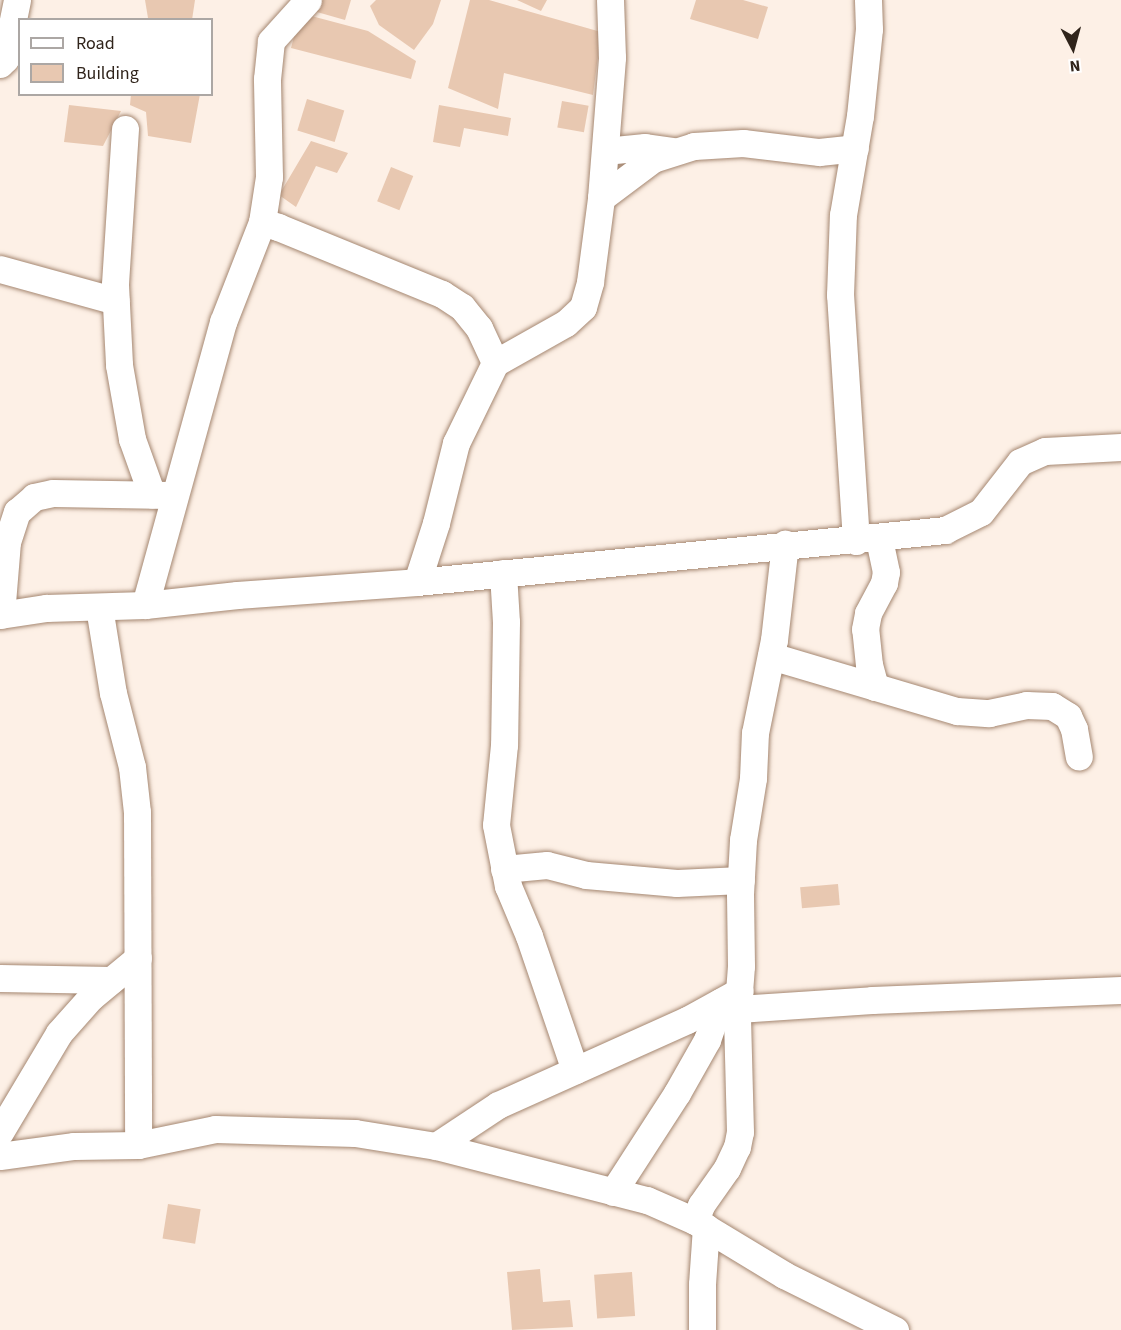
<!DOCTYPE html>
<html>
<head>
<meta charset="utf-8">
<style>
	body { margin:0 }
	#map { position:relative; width:1121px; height:1330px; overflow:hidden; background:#fdf0e6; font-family:"Source Sans 3",sans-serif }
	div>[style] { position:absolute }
	.building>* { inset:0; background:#e8c8b1; transform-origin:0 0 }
	.roads { filter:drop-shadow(0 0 2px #a58771) drop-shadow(0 0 2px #a58771) }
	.street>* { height:27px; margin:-13.5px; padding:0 13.5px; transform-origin:13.5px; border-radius:13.5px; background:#fff }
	span { translate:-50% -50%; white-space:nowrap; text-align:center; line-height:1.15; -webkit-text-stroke:4.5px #fff; paint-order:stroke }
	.legend { position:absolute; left:18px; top:18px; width:195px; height:78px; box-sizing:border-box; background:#fff; border:2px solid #aca7a4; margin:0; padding:8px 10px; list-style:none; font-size:18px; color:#30241b }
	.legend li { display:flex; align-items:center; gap:12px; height:30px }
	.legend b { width:30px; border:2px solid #aca7a4 }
	.north { position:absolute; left:1043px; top:18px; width:60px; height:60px; -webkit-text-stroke:4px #fff; paint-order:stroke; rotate:174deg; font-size:16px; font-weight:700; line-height:24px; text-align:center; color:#30241b }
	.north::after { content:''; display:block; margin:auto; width:21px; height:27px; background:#30241b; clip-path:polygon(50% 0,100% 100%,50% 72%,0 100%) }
</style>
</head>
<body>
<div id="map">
	<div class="building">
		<div style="clip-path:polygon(145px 0,195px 0,192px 20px,148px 18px)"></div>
		<div style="clip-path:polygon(313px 0,351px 0,345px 20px,310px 10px)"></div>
		<div style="clip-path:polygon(376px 0,441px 0,433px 24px,414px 50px,379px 25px,370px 6px)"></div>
		<div style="clip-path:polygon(470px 0,489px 0,601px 32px,593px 95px,504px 73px,498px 109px,448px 88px)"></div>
		<div style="clip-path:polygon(517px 0,547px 0,541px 11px)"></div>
		<div style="clip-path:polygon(696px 0,743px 0,768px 7px,758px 39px,690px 19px)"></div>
		<div style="clip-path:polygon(300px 13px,368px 31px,416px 61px,411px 79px,291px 48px)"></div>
		<div style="clip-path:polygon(131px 94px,200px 94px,191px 143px,148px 136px,146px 112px,130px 105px)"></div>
		<div style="left:307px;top:99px;width:39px;height:33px;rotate:17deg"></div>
		<div style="left:562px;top:101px;width:27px;height:27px;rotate:10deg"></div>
		<div style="clip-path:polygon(69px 105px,121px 111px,103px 146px,64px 142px)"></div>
		<div style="clip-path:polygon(439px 105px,511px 118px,508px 136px,464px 128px,460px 147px,433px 142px)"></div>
		<div style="clip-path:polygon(311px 141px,348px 153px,337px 173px,316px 166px,296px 207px,279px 195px)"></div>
		<div style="left:391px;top:167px;width:24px;height:37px;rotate:22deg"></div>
		<div style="left:838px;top:884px;width:21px;height:38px;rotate:85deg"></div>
		<div style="left:168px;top:1204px;width:33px;height:35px;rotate:9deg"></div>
		<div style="clip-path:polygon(540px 1269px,543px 1302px,570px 1300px,573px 1327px,512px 1330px,507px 1272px)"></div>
		<div style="left:632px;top:1272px;width:44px;height:38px;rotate:86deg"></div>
	</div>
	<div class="roads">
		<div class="street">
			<div style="left:0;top:64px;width:7px;rotate:-45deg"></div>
			<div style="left:5px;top:59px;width:60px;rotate:-78.5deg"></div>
			<div style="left:125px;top:129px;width:156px;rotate:93.7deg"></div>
			<div style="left:115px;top:285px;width:80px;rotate:87.1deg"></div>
			<div style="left:119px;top:365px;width:75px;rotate:80deg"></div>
			<div style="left:132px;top:439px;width:59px;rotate:70.3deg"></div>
			<div style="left:605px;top:151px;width:40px;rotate:-5.7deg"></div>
			<div style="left:645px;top:147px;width:27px;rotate:8deg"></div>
			<div style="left:601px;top:198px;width:65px;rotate:-36.9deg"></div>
			<div style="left:653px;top:159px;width:43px;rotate:-17.6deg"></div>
			<div style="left:694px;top:146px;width:49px;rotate:-3.5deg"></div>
			<div style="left:743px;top:143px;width:77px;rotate:6.8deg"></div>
			<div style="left:819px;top:152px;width:36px;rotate:-6deg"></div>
			<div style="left:262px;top:222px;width:17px;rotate:17deg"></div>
			<div style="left:278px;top:227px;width:177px;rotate:22.2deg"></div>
			<div style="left:442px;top:294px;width:24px;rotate:33deg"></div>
			<div style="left:462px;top:307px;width:27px;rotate:51deg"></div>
			<div style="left:479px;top:328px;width:38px;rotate:65deg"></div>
			<div style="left:0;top:269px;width:120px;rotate:15.4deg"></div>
			<div style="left:856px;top:541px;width:247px;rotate:-93.7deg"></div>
			<div style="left:840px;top:295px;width:80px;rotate:-87.9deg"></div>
			<div style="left:843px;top:215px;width:100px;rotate:-80.3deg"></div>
			<div style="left:860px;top:116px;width:87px;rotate:-84.1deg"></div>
			<div style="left:869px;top:29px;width:29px;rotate:-92deg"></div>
			<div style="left:503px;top:573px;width:49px;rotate:86.5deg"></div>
			<div style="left:506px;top:622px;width:123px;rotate:90.9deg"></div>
			<div style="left:504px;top:745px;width:80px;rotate:95.7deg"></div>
			<div style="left:496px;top:825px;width:62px;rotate:78.9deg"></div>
			<div style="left:508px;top:886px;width:54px;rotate:67.2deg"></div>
			<div style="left:529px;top:936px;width:142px;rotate:71.1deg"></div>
			<div style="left:417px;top:582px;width:62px;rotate:-72.1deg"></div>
			<div style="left:436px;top:523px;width:82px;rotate:-76deg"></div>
			<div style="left:456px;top:443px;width:89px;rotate:-64deg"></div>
			<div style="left:495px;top:363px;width:81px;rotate:-29.4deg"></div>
			<div style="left:566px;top:323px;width:23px;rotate:-43deg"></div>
			<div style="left:583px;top:307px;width:26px;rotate:-74deg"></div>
			<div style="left:590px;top:282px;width:85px;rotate:-82.5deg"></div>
			<div style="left:601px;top:198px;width:141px;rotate:-85.5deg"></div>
			<div style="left:612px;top:57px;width:57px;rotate:-92deg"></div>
			<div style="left:145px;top:605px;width:294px;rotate:-74.6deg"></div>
			<div style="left:223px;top:322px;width:107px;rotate:-68.7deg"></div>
			<div style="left:262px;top:222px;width:46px;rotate:-81.2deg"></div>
			<div style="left:269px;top:177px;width:98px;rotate:-91.2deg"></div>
			<div style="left:267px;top:79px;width:38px;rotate:-84deg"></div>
			<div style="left:271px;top:41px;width:55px;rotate:-47.9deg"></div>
			<div style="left:99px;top:607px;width:87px;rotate:80.8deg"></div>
			<div style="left:113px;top:693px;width:76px;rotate:75.6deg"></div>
			<div style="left:132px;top:767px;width:45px;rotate:83.7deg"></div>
			<div style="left:137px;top:812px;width:333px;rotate:89.8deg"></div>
			<div style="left:0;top:615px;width:47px;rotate:-8.7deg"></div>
			<div style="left:46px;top:608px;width:99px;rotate:-1.7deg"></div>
			<div style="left:145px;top:605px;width:93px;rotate:-6.2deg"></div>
			<div style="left:237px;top:595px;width:180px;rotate:-4.1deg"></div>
			<div style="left:417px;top:582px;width:531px;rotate:-5.62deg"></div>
			<div style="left:945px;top:530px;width:40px;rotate:-26.6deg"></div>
			<div style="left:981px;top:512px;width:63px;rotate:-52deg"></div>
			<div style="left:1020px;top:462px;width:27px;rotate:-24deg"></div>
			<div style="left:1045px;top:451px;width:76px;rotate:-3deg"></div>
			<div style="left:1px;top:615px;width:73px;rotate:-85.3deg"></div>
			<div style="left:7px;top:542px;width:32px;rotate:-72deg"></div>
			<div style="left:17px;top:512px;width:23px;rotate:-41deg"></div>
			<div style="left:34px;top:497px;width:19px;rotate:-12deg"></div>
			<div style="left:53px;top:493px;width:116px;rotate:1deg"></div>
			<div style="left:771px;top:656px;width:194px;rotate:16.5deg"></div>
			<div style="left:957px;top:711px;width:32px;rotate:4deg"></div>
			<div style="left:989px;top:713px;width:38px;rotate:-12deg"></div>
			<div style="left:1026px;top:705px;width:26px;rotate:2deg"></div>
			<div style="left:1052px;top:706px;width:19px;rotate:32deg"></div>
			<div style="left:1068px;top:716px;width:14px;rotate:65deg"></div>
			<div style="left:1074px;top:729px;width:28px;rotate:80deg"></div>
			<div style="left:875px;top:687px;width:23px;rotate:-105deg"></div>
			<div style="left:869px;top:665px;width:36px;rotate:-96deg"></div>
			<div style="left:865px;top:629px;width:16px;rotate:-79deg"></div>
			<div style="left:868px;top:613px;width:34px;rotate:-62deg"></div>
			<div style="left:884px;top:583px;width:11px;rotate:-80deg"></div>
			<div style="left:886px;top:572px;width:35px;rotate:-102deg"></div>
			<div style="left:504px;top:869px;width:43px;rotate:-5.3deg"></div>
			<div style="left:547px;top:865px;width:40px;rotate:14.4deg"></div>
			<div style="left:586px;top:875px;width:91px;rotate:5deg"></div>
			<div style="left:677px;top:883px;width:64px;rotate:-2.7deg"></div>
			<div style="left:0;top:978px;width:111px;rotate:1deg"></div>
			<div style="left:738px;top:1009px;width:134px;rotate:-3.8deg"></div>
			<div style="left:872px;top:1000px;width:249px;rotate:-2.3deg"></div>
			<div style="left:0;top:1132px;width:115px;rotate:-59.2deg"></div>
			<div style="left:59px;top:1033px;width:48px;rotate:-48.4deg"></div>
			<div style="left:91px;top:997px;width:61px;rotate:-39.7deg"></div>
			<div style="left:436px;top:1146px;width:74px;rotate:-33.5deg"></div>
			<div style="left:498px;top:1105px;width:207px;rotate:-24.2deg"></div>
			<div style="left:687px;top:1020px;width:60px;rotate:-28.7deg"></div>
			<div style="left:0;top:1156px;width:75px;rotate:-7.7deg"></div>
			<div style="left:74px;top:1146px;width:64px;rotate:-0.9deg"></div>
			<div style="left:138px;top:1145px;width:79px;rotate:-11.7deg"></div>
			<div style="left:215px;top:1129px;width:140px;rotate:1.6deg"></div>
			<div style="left:355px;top:1133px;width:82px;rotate:9.1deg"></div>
			<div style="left:436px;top:1146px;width:218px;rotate:14.4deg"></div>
			<div style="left:647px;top:1200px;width:52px;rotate:23.6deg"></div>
			<div style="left:695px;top:1221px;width:104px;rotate:31.2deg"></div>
			<div style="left:784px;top:1275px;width:124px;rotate:26.4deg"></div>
			<div style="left:613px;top:1192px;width:118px;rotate:-57.1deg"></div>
			<div style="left:677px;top:1093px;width:61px;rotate:-60.5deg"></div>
			<div style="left:707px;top:1040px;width:40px;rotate:-71.1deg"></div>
			<div style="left:695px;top:1221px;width:17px;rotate:-69deg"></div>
			<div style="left:701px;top:1205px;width:45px;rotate:-54.9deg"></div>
			<div style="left:727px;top:1168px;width:23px;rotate:-65deg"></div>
			<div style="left:737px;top:1147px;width:15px;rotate:-79deg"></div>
			<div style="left:740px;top:1132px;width:114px;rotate:-91.5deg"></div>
			<div style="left:737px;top:1018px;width:52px;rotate:-85.6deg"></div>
			<div style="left:741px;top:966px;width:72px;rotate:-90.8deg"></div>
			<div style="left:740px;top:894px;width:54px;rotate:-86.8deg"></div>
			<div style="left:743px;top:840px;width:63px;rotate:-80.8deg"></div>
			<div style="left:753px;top:778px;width:45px;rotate:-87.5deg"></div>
			<div style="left:755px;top:733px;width:95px;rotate:-78.5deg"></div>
			<div style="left:774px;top:640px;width:97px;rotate:-83.5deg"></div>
			<div style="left:702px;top:1330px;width:46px;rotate:-90deg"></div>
			<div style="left:702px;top:1284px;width:57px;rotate:-86deg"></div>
		</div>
	</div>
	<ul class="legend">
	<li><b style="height:8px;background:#fff"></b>Road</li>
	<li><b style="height:16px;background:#e8c8b1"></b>Building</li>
	</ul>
	<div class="north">N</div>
</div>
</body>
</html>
